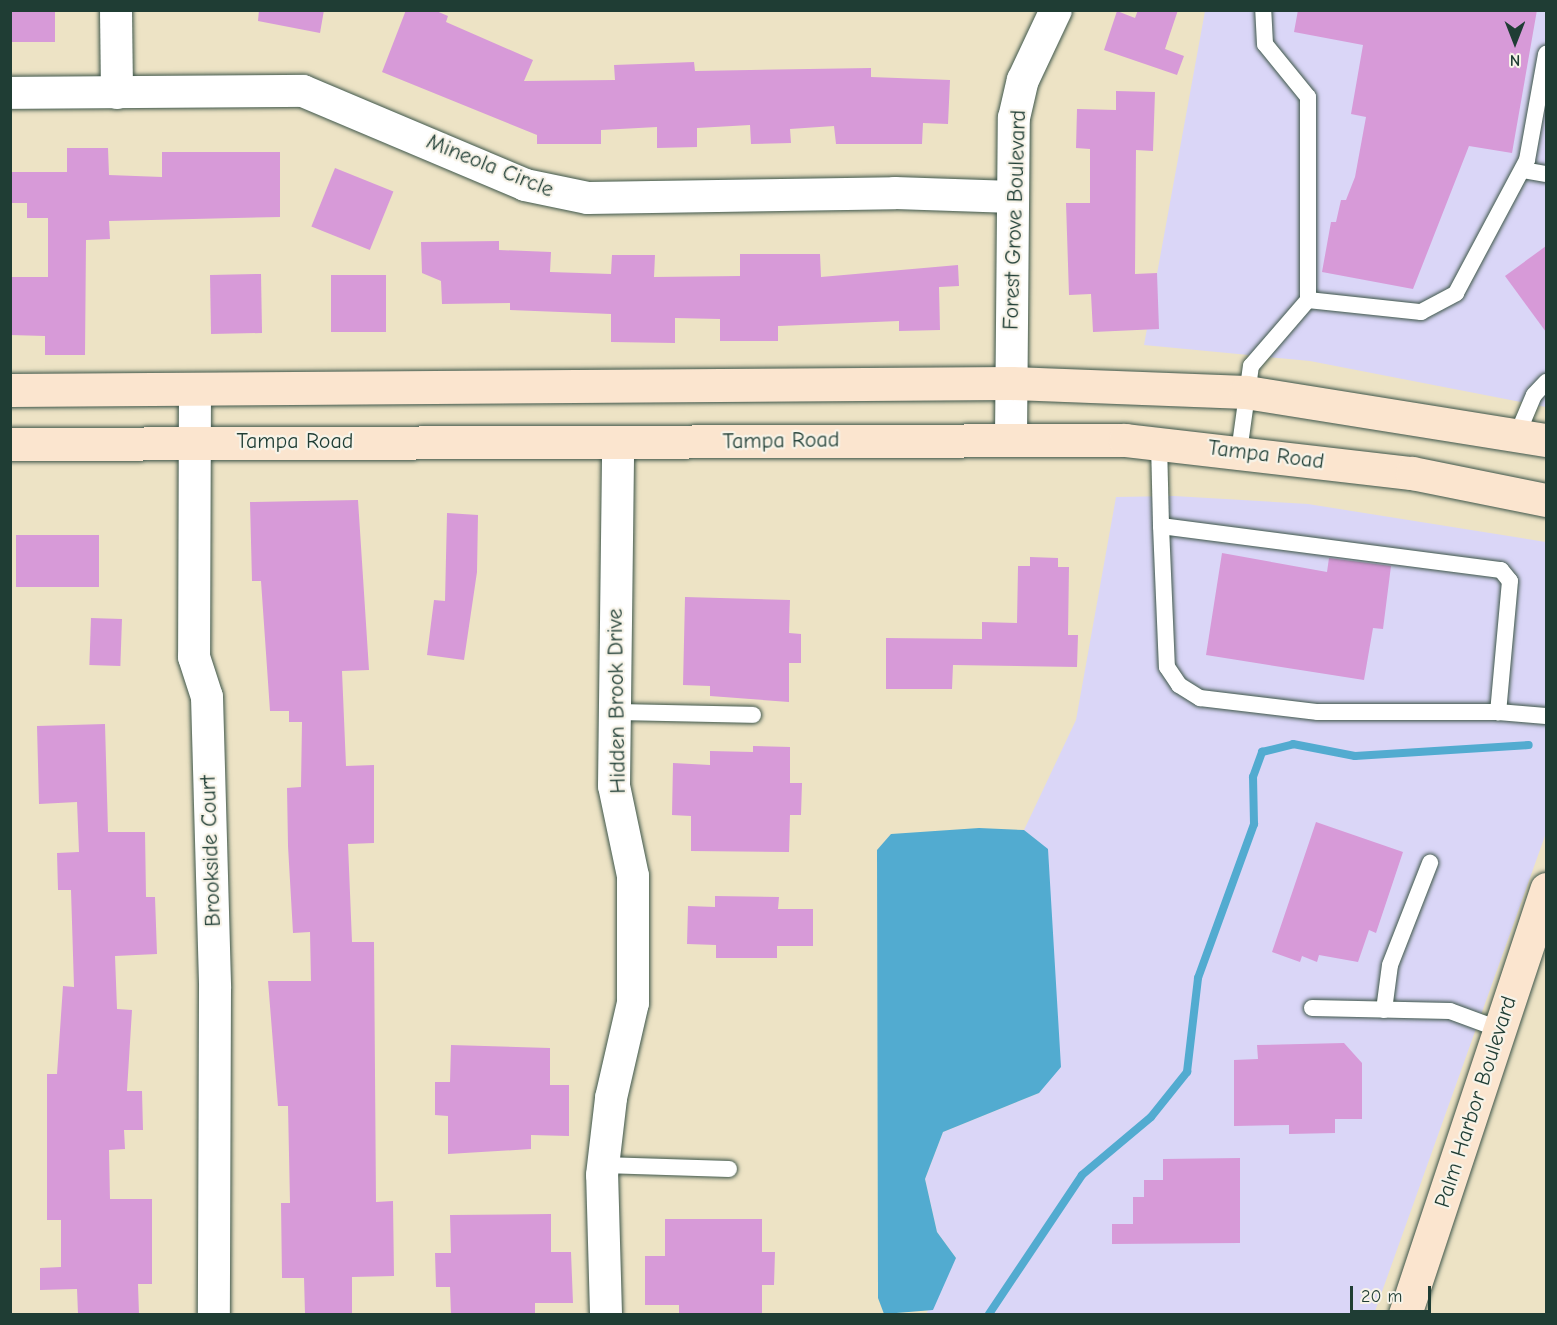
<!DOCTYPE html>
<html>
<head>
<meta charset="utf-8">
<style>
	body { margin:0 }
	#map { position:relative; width:1557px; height:1325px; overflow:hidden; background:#ede3c5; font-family:"Comic Neue",sans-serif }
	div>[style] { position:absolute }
	.built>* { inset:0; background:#dad6f7 }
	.water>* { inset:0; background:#52abd0 }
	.stream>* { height:8px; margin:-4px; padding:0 4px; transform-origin:4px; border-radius:4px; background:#52abd0 }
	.building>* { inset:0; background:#d79ad8; transform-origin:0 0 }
	.roads { filter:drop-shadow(0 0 2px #3e564a) drop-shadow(0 0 2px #3e564a) }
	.lane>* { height:16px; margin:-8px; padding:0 8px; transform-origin:8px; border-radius:8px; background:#fff }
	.street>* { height:32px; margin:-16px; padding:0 16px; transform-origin:16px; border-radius:16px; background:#fff }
	.secondary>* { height:33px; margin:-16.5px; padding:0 16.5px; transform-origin:16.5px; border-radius:16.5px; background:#fbe5cf }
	span { translate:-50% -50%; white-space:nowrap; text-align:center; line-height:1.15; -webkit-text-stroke:4.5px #f7f3e8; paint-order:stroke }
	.street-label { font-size:22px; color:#1f3d34 }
	.frame { position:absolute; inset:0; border:12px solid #1f3d34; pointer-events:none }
	.north { position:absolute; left:1485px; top:12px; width:60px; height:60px; -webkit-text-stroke:4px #f7f3e8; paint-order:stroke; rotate:180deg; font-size:16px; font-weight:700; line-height:24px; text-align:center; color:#1f3d34 }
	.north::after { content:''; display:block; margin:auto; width:21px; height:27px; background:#1f3d34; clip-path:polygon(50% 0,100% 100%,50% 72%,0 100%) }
	.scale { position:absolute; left:1350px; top:1286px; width:81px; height:27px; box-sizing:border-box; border:3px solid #1f3d34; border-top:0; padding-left:8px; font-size:18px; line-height:21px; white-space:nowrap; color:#1f3d34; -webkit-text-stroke:4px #f7f3e8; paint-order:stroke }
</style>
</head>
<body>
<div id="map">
	<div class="built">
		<div style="clip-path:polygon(1205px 11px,1546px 11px,1546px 407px,1310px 361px,1144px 345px)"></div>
		<div style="clip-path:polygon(1174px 496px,1308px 504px,1546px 542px,1546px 833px,1374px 1314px,926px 1314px,956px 1258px,937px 1232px,925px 1179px,943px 1132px,1039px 1093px,1048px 850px,1024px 830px,1076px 720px,1116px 497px)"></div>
	</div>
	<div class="water">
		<div style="clip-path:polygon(979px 828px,1024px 830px,1048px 849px,1061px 1067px,1039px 1093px,943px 1132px,925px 1179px,937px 1232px,956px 1258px,933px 1310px,884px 1314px,878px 1298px,877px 850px,891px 834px)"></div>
	</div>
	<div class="stream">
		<div style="left:989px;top:1314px;width:167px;rotate:-56.2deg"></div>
		<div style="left:1082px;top:1175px;width:90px;rotate:-40deg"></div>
		<div style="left:1151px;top:1117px;width:58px;rotate:-51.3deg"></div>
		<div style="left:1187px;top:1072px;width:95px;rotate:-83.3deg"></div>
		<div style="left:1198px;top:978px;width:164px;rotate:-70deg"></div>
		<div style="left:1254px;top:824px;width:47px;rotate:-91.2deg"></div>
		<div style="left:1253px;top:777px;width:27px;rotate:-70deg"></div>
		<div style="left:1262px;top:752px;width:32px;rotate:-14deg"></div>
		<div style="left:1293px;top:744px;width:63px;rotate:11deg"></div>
		<div style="left:1355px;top:756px;width:174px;rotate:-3.6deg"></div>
	</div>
	<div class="building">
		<div style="left:10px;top:10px;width:45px;height:32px"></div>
		<div style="clip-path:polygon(259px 10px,324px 10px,320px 33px,258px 21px)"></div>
		<div style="clip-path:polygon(406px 10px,434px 10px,448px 16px,446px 22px,533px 60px,524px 81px,615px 80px,614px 65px,694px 62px,695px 71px,871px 68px,871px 77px,950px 80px,948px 124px,923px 123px,922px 144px,836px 144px,834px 126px,790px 129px,791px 143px,751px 144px,750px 125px,697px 128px,697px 147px,657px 148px,657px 127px,601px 130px,601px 144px,537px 144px,537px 135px,382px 72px)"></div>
		<div style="clip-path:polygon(1138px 10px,1178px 10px,1165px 49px,1184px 56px,1177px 75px,1104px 50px,1117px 11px,1135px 18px)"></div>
		<div style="clip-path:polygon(1298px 10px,1537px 10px,1512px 153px,1469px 146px,1413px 289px,1322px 272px,1331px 222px,1336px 222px,1341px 200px,1346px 200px,1355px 177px,1366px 117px,1351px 114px,1363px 45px,1294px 32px)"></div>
		<div style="clip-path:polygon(1116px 91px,1155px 92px,1153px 151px,1136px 150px,1135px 274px,1157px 273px,1159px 329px,1093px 332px,1091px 294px,1069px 295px,1066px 203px,1090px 203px,1090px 149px,1076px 148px,1077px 109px,1116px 110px)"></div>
		<div style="clip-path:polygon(67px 148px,108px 148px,109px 175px,162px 177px,162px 152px,280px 152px,280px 217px,109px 221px,110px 239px,86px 240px,85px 355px,45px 355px,45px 336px,10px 335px,10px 277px,48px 277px,48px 218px,27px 218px,27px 203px,10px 203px,10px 172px,67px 172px)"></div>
		<div style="left:335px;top:168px;width:63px;height:63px;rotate:22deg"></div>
		<div style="clip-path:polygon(499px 241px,499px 250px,551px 252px,550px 272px,611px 274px,612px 255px,655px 255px,654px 277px,740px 276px,740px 254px,820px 254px,821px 277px,958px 265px,959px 286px,939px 287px,940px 330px,899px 331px,899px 321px,778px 326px,778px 341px,720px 341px,720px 319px,675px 318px,675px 343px,611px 342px,611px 314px,510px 310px,510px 303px,442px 304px,441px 281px,422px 273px,421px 242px)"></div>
		<div style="clip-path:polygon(1546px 246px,1546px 332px,1505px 276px)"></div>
		<div style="left:261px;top:274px;width:59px;height:51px;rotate:89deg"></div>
		<div style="left:331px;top:275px;width:55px;height:57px"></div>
		<div style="clip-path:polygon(358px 500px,369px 670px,342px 671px,346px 766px,374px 765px,374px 843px,348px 844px,352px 942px,374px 942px,376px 1202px,393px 1201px,394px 1276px,352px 1277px,352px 1314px,305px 1314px,304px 1278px,282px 1278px,281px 1203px,290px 1203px,288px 1106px,278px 1106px,268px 981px,311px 981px,310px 932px,293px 933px,288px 846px,287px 788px,301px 787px,302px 722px,289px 722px,289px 711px,270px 711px,261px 581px,252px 581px,250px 502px)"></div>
		<div style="clip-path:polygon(447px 513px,478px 515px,477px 572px,464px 660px,427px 655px,434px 600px,445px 601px)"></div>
		<div style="left:99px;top:535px;width:52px;height:83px;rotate:90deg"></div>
		<div style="clip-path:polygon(1222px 553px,1327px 572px,1329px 558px,1391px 566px,1383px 629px,1373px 628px,1364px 680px,1206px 655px)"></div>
		<div style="clip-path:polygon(1030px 557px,1058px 558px,1058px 567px,1069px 567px,1068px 635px,1078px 635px,1077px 667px,953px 665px,952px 689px,886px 689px,886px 638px,982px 639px,982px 622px,1017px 623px,1018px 566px,1030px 566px)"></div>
		<div style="clip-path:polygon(685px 597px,790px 600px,789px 633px,801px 634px,801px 663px,789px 663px,789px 702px,710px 696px,710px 686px,683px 685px)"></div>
		<div style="left:91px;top:618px;width:31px;height:47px;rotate:2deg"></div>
		<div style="clip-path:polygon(105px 724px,108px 832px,145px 832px,146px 897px,155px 897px,157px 954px,115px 956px,117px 1009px,132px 1010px,127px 1091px,142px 1091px,143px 1130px,124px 1130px,125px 1149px,109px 1150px,110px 1199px,152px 1199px,152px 1284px,138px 1284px,139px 1314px,78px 1314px,77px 1289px,40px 1290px,40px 1268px,61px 1267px,61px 1220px,47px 1220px,47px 1074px,57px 1074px,63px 986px,74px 987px,71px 890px,58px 890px,57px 853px,79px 852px,77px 802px,39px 804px,37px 726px)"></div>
		<div style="clip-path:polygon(753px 746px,790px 747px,790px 783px,802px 783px,801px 815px,790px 815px,789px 852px,691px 851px,691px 816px,672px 815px,673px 763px,710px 765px,710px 751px,753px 752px)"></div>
		<div style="clip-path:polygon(1316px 822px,1403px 852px,1376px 933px,1369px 930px,1358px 962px,1319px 955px,1317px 962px,1302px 956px,1300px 962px,1272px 952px)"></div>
		<div style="clip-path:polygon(715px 896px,779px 897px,778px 909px,813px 909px,813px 946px,777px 946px,777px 958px,716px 958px,716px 945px,687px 944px,688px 906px,715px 907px)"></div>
		<div style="clip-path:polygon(1344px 1043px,1362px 1063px,1362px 1119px,1335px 1119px,1335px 1133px,1289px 1134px,1289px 1125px,1234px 1126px,1234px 1060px,1258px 1059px,1257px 1045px)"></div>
		<div style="clip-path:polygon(451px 1045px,550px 1048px,550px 1085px,569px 1085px,569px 1136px,531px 1135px,531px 1149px,448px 1154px,448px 1116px,435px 1115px,435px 1082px,450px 1082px)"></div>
		<div style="clip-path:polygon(1240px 1158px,1240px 1243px,1112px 1244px,1112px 1224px,1133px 1224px,1133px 1197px,1144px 1197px,1144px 1180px,1163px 1180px,1163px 1159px)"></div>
		<div style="clip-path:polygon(551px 1214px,551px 1252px,571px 1252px,573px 1303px,535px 1303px,535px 1314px,451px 1314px,450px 1287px,436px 1287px,435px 1253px,451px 1253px,450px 1215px)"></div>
		<div style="clip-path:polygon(665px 1219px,762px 1219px,762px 1252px,775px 1252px,774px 1285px,762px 1285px,762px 1314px,679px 1314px,679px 1305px,645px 1305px,645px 1256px,665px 1256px)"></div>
	</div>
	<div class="roads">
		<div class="lane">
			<div style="left:1523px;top:170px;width:23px;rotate:10deg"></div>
			<div style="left:1308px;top:300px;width:114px;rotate:6.1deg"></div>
			<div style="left:1421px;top:312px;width:40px;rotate:-28deg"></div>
			<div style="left:1456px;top:293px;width:151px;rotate:-61.9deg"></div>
			<div style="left:1527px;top:160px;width:108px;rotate:-79.8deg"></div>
			<div style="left:1517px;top:435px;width:43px;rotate:-67deg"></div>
			<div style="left:1534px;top:395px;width:18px;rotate:-47deg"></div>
			<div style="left:1159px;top:443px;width:83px;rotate:88.6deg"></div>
			<div style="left:1161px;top:526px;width:343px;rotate:7.4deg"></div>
			<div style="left:1501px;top:570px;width:14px;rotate:51deg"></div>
			<div style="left:1510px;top:581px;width:132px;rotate:95.2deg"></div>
			<div style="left:1498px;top:712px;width:48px;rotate:4.8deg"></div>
			<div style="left:1239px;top:452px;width:87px;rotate:-82.1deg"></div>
			<div style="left:1251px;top:366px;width:87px;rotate:-49.2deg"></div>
			<div style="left:1308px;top:300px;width:203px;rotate:-90deg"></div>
			<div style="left:1308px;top:97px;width:68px;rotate:-129.1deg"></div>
			<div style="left:1265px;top:44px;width:34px;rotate:-93deg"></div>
			<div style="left:1161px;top:526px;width:141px;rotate:87.6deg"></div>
			<div style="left:1167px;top:667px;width:22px;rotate:56deg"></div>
			<div style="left:1179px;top:685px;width:25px;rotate:32deg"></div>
			<div style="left:1200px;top:698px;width:119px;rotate:6.8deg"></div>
			<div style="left:1318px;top:712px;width:180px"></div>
			<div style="left:614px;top:712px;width:139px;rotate:1.2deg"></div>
			<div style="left:1312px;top:1008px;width:138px;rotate:1.2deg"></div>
			<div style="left:1450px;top:1011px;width:52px;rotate:20.2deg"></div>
			<div style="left:1384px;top:1010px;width:45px;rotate:-82.4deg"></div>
			<div style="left:1390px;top:965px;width:110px;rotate:-68.6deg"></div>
			<div style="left:603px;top:1165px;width:126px;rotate:1.8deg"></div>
		</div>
		<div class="street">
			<div style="left:116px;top:10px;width:83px;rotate:89.3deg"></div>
			<div style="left:10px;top:93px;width:293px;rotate:-0.4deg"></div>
			<div style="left:303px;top:91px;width:241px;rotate:22.9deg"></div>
			<div style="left:525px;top:185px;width:64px;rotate:11.7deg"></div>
			<div style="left:588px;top:198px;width:307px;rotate:-0.9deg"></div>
			<div style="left:895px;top:193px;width:118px;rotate:1.9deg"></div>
			<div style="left:195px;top:389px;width:268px;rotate:90.2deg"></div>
			<div style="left:194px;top:657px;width:42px;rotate:72deg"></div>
			<div style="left:207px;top:697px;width:291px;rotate:88.4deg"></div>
			<div style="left:215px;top:988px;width:326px;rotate:90.2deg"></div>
			<div style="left:1011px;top:439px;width:321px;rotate:-89.5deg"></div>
			<div style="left:1014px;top:118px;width:39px;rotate:-77deg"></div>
			<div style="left:1023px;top:80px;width:77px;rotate:-64.8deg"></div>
			<div style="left:606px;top:1314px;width:139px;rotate:-91.6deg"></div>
			<div style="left:602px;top:1175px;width:78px;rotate:-83.3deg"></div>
			<div style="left:611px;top:1098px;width:98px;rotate:-77deg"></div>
			<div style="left:633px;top:1003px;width:127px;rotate:-90deg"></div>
			<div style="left:633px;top:876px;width:92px;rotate:-101.9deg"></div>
			<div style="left:614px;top:786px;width:343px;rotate:-89.3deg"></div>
		</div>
		<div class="secondary">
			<div style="left:10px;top:390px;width:1001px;rotate:-0.4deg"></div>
			<div style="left:1011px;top:383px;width:235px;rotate:2.2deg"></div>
			<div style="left:1246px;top:392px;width:304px;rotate:9.1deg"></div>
			<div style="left:10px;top:444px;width:1115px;rotate:-0.21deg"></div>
			<div style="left:1125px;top:440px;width:289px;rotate:6.6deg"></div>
			<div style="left:1412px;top:473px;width:137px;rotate:11.4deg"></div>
			<div style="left:1405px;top:1314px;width:448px;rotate:-71.6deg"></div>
		</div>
	</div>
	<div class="street-label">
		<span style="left:490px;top:166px;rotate:22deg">Mineola Circle</span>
		<span style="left:1015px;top:220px;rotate:-88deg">Forest Grove Boulevard</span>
		<span style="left:781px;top:441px;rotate:-1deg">Tampa Road</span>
		<span style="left:295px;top:442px">Tampa Road</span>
		<span style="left:1266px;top:455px;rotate:7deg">Tampa Road</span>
		<span style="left:617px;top:701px;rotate:-91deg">Hidden Brook Drive</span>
		<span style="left:211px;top:851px;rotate:-92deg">Brookside Court</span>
		<span style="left:1476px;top:1102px;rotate:-72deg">Palm Harbor Boulevard</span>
	</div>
	<div class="frame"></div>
	<div class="north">N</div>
	<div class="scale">20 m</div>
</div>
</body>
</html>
